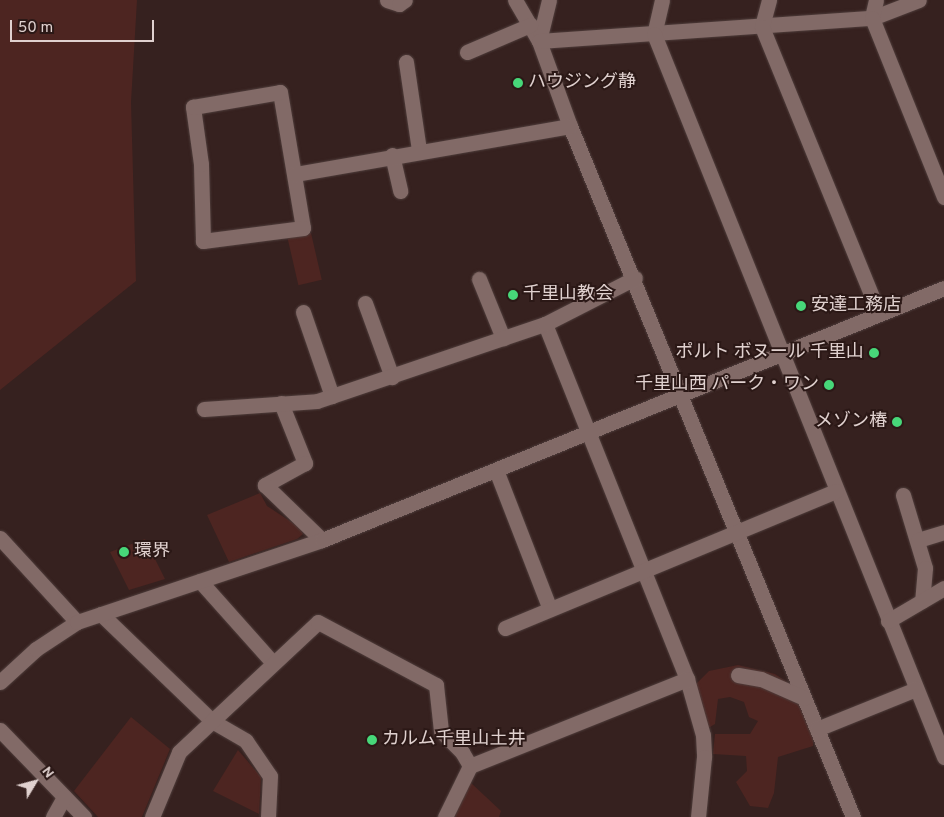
<!DOCTYPE html>
<html>
<head>
<meta charset="utf-8">
<style>
	body { margin:0 }
	#map { position:relative; width:944px; height:817px; overflow:hidden; background:#36211f; font-family:Overpass,"Noto Sans JP",sans-serif }
	div>[style] { position:absolute }
	.green>* { inset:0; background:#4d2521; transform-origin:0 0 }
	.roads { filter:drop-shadow(0 0 1px #4f3e3c) drop-shadow(0 0 1px #4f3e3c) }
	.street>* { height:15px; margin:-7.5px; padding:0 7.5px; transform-origin:7.5px; border-radius:7.5px; background:#826a67 }
	.dots>* { width:14px; height:14px; translate:-50% -50%; box-sizing:border-box; border:2px solid #2b1816; border-radius:50% }
	span { translate:-50% -50%; white-space:nowrap; text-align:center; line-height:1.15; -webkit-text-stroke:4px #2b1816; paint-order:stroke }
	.poi-label { font-size:18px; color:#e0d1cf }
	.left { translate:0 -50%; text-align:left }
	.right { translate:-100% -50%; text-align:right }
	.north { position:absolute; left:10px; top:757px; width:50px; height:50px; -webkit-text-stroke:4px #2b1816; paint-order:stroke; rotate:53deg; font-size:14px; font-weight:700; line-height:20px; text-align:center; color:#e0d1cf }
	.north::after { content:''; display:block; margin:auto; width:18px; height:22px; background:#e0d1cf; clip-path:polygon(50% 0,100% 100%,50% 72%,0 100%) }
	.scale { position:absolute; left:10px; top:20px; width:144px; height:22px; box-sizing:border-box; border:2px solid #e0d1cf; border-top:0; padding-left:6px; font-size:15px; line-height:18px; white-space:nowrap; color:#e0d1cf; -webkit-text-stroke:4px #2b1816; paint-order:stroke }
</style>
</head>
<body>
<div id="map">
	<div class="green">
		<div style="clip-path:polygon(0 0,137px 0,131px 102px,136px 281px,0 390px)"></div>
		<div style="left:311px;top:233px;width:48px;height:24px;rotate:77deg"></div>
		<div style="clip-path:polygon(260px 493px,267px 506px,299px 527px,303px 534px,297px 539px,229px 562px,207px 515px)"></div>
		<div style="clip-path:polygon(145px 539px,165px 579px,129px 590px,110px 552px)"></div>
		<div style="clip-path:polygon(738px 665px,775px 674px,796px 688px,815px 713px,813px 746px,778px 757px,774px 793px,768px 808px,750px 806px,736px 782px,747px 771px,746px 756px,713px 754px,715px 734px,750px 734px,758px 721px,749px 717px,744px 702px,730px 697px,718px 699px,715px 724px,705px 730px,695px 685px,709px 671px)"></div>
		<div style="clip-path:polygon(131px 717px,170px 749px,142px 817px,98px 817px,74px 791px)"></div>
		<div style="clip-path:polygon(238px 750px,261px 777px,259px 814px,213px 791px)"></div>
		<div style="clip-path:polygon(470px 782px,501px 811px,499px 817px,453px 817px)"></div>
	</div>
	<div class="roads">
		<div class="street">
			<div style="left:387px;top:0;width:13px;rotate:18deg"></div>
			<div style="left:399px;top:4px;width:7px;rotate:-34deg"></div>
			<div style="left:515px;top:0;width:48px;rotate:59.7deg"></div>
			<div style="left:539px;top:41px;width:90px;rotate:70deg"></div>
			<div style="left:570px;top:126px;width:747px;rotate:67.73deg"></div>
			<div style="left:549px;top:0;width:42px;rotate:103.7deg"></div>
			<div style="left:539px;top:41px;width:334px;rotate:-4deg"></div>
			<div style="left:872px;top:18px;width:50px;rotate:-21deg"></div>
			<div style="left:662px;top:0;width:35px;rotate:103deg"></div>
			<div style="left:654px;top:34px;width:779px;rotate:68.14deg"></div>
			<div style="left:769px;top:0;width:28px;rotate:105deg"></div>
			<div style="left:762px;top:27px;width:310px;rotate:67.8deg"></div>
			<div style="left:876px;top:0;width:18px;rotate:103deg"></div>
			<div style="left:872px;top:18px;width:193px;rotate:68.1deg"></div>
			<div style="left:467px;top:52px;width:69px;rotate:-23.2deg"></div>
			<div style="left:406px;top:62px;width:89px;rotate:81.6deg"></div>
			<div style="left:280px;top:92px;width:138px;rotate:80.4deg"></div>
			<div style="left:303px;top:228px;width:101px;rotate:172.6deg"></div>
			<div style="left:203px;top:241px;width:77px;rotate:-91.5deg"></div>
			<div style="left:201px;top:164px;width:58px;rotate:-98deg"></div>
			<div style="left:193px;top:107px;width:88px;rotate:-9.8deg"></div>
			<div style="left:392px;top:155px;width:37px;rotate:77deg"></div>
			<div style="left:295px;top:174px;width:279px;rotate:-9.9deg"></div>
			<div style="left:479px;top:279px;width:64px;rotate:67.9deg"></div>
			<div style="left:365px;top:303px;width:79px;rotate:70deg"></div>
			<div style="left:303px;top:312px;width:89px;rotate:71deg"></div>
			<div style="left:545px;top:324px;width:382px;rotate:68.2deg"></div>
			<div style="left:687px;top:679px;width:58px;rotate:74.1deg"></div>
			<div style="left:703px;top:735px;width:22px;rotate:87deg"></div>
			<div style="left:704px;top:757px;width:60px;rotate:95.7deg"></div>
			<div style="left:281px;top:403px;width:65px;rotate:68.2deg"></div>
			<div style="left:305px;top:463px;width:46px;rotate:151.2deg"></div>
			<div style="left:265px;top:485px;width:79px;rotate:44deg"></div>
			<div style="left:204px;top:409px;width:113px;rotate:-4deg"></div>
			<div style="left:317px;top:401px;width:241px;rotate:-18.7deg"></div>
			<div style="left:545px;top:324px;width:101px;rotate:-27.1deg"></div>
			<div style="left:496px;top:470px;width:149px;rotate:68.8deg"></div>
			<div style="left:903px;top:495px;width:76px;rotate:73.2deg"></div>
			<div style="left:925px;top:568px;width:33px;rotate:95deg"></div>
			<div style="left:0;top:538px;width:114px;rotate:47.5deg"></div>
			<div style="left:918px;top:540px;width:27px;rotate:-17deg"></div>
			<div style="left:200px;top:581px;width:110px;rotate:48.3deg"></div>
			<div style="left:101px;top:614px;width:154px;rotate:43.9deg"></div>
			<div style="left:212px;top:721px;width:39px;rotate:30deg"></div>
			<div style="left:246px;top:741px;width:42px;rotate:55.6deg"></div>
			<div style="left:270px;top:776px;width:41px;rotate:92.8deg"></div>
			<div style="left:888px;top:621px;width:65px;rotate:-30.5deg"></div>
			<div style="left:505px;top:628px;width:358px;rotate:-22.5deg"></div>
			<div style="left:738px;top:675px;width:23px;rotate:10deg"></div>
			<div style="left:761px;top:679px;width:47px;rotate:23.8deg"></div>
			<div style="left:0;top:682px;width:49px;rotate:-42.5deg"></div>
			<div style="left:36px;top:649px;width:49px;rotate:-33.4deg"></div>
			<div style="left:77px;top:622px;width:258px;rotate:-18.5deg"></div>
			<div style="left:322px;top:540px;width:671px;rotate:-22.06deg"></div>
			<div style="left:817px;top:729px;width:107px;rotate:-22deg"></div>
			<div style="left:0;top:730px;width:121px;rotate:46deg"></div>
			<div style="left:53px;top:817px;width:23px;rotate:-61deg"></div>
			<div style="left:152px;top:817px;width:70px;rotate:-67.4deg"></div>
			<div style="left:179px;top:752px;width:190px;rotate:-43.1deg"></div>
			<div style="left:318px;top:622px;width:134px;rotate:28.1deg"></div>
			<div style="left:436px;top:685px;width:46px;rotate:83.8deg"></div>
			<div style="left:441px;top:731px;width:30px;rotate:45deg"></div>
			<div style="left:462px;top:752px;width:16px;rotate:60deg"></div>
			<div style="left:445px;top:817px;width:57px;rotate:-63.9deg"></div>
			<div style="left:470px;top:766px;width:234px;rotate:-21.8deg"></div>
		</div>
	</div>
	<div class="dots">
		<div style="left:518px;top:83px;background:#47d779"></div>
		<div style="left:513px;top:295px;background:#47d779"></div>
		<div style="left:801px;top:306px;background:#47d779"></div>
		<div style="left:874px;top:353px;background:#47d779"></div>
		<div style="left:829px;top:385px;background:#47d779"></div>
		<div style="left:897px;top:422px;background:#47d779"></div>
		<div style="left:124px;top:552px;background:#47d779"></div>
		<div style="left:372px;top:740px;background:#47d779"></div>
	</div>
	<div class="poi-label">
		<span class="left" style="left:528px;top:83px">ハウジング静</span>
		<span class="left" style="left:523px;top:295px">千里山教会</span>
		<span class="left" style="left:811px;top:306px">安達工務店</span>
		<span class="right" style="left:864px;top:353px">ポルト ボヌール 千里山</span>
		<span class="right" style="left:819px;top:385px">千里山西 パーク・ワン</span>
		<span class="right" style="left:887px;top:422px">メゾン椿</span>
		<span class="left" style="left:134px;top:552px">環界</span>
		<span class="left" style="left:382px;top:740px">カルム千里山土井</span>
	</div>
	<div class="north">N</div>
	<div class="scale">50 m</div>
</div>
</body>
</html>
